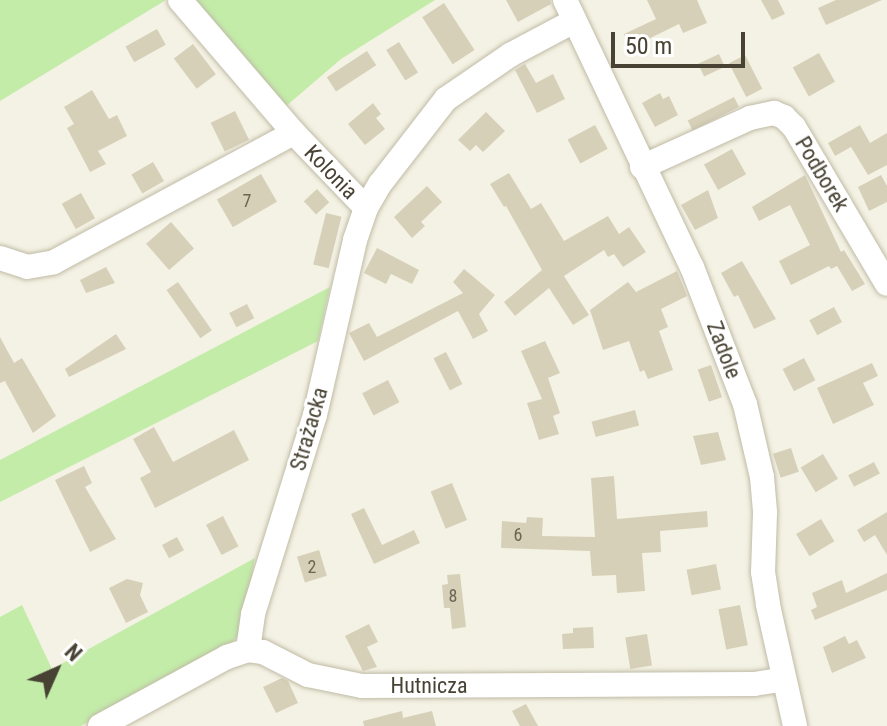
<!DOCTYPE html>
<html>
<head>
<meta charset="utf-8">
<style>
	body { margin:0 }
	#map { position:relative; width:887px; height:726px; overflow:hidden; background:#f4f2e4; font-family:"Roboto Condensed",sans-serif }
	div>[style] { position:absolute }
	.green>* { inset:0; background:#c3eca9 }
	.building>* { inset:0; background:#d7d0b9; transform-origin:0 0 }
	.roads { filter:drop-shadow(0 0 2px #c0bba6) drop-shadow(0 0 2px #c0bba6) }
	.minor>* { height:24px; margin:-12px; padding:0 12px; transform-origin:12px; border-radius:12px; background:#fff }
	span { translate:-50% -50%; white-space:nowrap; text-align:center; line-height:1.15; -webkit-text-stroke:6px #fff; paint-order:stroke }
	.number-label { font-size:18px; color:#6b6654 }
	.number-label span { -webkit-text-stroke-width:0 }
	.street-label { font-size:22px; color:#474233 }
	.north { position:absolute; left:16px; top:630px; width:80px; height:80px; -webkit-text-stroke:6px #fff; paint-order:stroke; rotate:45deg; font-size:22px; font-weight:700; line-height:32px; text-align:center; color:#474233 }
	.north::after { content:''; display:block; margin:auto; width:28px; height:36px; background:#474233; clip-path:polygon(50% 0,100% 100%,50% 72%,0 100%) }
	.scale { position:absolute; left:611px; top:32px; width:134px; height:36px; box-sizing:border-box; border:4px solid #474233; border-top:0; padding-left:10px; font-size:24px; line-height:28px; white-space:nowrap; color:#474233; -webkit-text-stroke:6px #fff; paint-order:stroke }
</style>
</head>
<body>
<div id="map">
	<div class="green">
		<div style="clip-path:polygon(0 0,166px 0,0 101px)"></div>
		<div style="clip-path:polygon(189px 0,435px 0,341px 59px,285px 107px)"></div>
		<div style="clip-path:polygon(330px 287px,318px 341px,0 502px,0 460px)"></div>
		<div style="clip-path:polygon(255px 558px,242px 630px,231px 644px,81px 726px,0 726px,0 617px,22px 605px,52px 669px)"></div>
	</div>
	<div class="building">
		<div style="clip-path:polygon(506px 0,550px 0,551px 4px,518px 22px)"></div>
		<div style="clip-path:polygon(647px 0,697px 0,707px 23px,683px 33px,679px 24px,630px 48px,624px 34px,656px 19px)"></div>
		<div style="clip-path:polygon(761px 0,778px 0,785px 14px,772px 20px)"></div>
		<div style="clip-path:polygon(836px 0,882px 0,826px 25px,818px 8px)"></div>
		<div style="left:444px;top:3px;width:56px;height:26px;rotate:57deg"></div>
		<div style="left:157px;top:29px;width:18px;height:36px;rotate:61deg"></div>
		<div style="left:399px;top:42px;width:36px;height:15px;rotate:58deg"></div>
		<div style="left:193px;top:44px;width:38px;height:24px;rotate:53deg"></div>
		<div style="left:367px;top:51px;width:17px;height:48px;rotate:57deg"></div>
		<div style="left:819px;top:53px;width:33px;height:30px;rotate:61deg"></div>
		<div style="left:719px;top:54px;width:14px;height:23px;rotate:65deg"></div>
		<div style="left:745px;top:55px;width:38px;height:18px;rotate:63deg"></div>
		<div style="clip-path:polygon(525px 64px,536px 83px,553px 74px,565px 99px,537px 113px,515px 70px)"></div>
		<div style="clip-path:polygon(92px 90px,109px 119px,117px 115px,127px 136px,98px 151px,106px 164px,90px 172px,67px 128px,74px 124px,64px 107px)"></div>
		<div style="clip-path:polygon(660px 93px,663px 99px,669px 96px,678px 115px,655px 127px,642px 103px)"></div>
		<div style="left:734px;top:97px;width:11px;height:52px;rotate:63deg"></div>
		<div style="clip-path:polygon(373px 103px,381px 114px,376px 118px,385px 129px,365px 145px,348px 124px)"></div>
		<div style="left:235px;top:111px;width:32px;height:27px;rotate:64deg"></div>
		<div style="clip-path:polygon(486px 112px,505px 131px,483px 152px,476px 145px,470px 151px,458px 140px)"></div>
		<div style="left:595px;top:125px;width:27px;height:31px;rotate:62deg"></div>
		<div style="clip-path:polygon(860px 125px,870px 143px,887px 133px,887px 165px,868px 175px,851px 147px,835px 156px,828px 143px)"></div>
		<div style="left:732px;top:149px;width:29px;height:32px;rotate:61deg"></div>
		<div style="left:153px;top:162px;width:22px;height:25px;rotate:60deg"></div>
		<div style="clip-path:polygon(509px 173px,531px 209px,541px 203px,564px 241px,608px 216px,619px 234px,629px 227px,646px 252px,623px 267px,614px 254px,608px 257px,604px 250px,564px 276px,589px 315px,573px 325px,549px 288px,515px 316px,504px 302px,542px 270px,506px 206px,504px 207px,490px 184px)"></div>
		<div style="left:261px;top:174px;width:32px;height:51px;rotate:60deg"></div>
		<div style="clip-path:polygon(805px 175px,841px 252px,844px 250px,865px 284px,852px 291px,837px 266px,831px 269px,829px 266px,791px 285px,779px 261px,810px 245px,790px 205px,759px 221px,752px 207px)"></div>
		<div style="clip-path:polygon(881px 175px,887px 186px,887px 202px,869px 211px,858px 187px)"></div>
		<div style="clip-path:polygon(427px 186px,442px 202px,421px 222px,425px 226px,412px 238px,394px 217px)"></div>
		<div style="left:317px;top:189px;width:18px;height:18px;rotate:47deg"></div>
		<div style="clip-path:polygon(708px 190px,718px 218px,695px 230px,681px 205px)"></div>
		<div style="left:81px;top:193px;width:29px;height:22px;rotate:61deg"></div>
		<div style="left:326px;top:213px;width:16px;height:53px;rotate:14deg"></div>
		<div style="left:171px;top:222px;width:35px;height:33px;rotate:49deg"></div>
		<div style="clip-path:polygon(377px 248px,419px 270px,412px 284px,391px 274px,386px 284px,364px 273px)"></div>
		<div style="clip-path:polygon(742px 261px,776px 319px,754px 329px,738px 295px,734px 297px,721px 273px)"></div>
		<div style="clip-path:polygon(106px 267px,115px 283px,86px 293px,80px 280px)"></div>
		<div style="clip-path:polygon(464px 269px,495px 295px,479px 314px,488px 331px,473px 339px,458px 311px,364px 361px,349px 333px,369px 323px,377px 337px,463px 293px,453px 282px)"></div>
		<div style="clip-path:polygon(677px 271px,687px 296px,661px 309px,668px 327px,659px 331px,673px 370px,648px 379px,644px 370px,640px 372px,629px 341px,603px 350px,590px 310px,628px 282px,636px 292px)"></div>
		<div style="left:178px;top:282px;width:59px;height:14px;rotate:55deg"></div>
		<div style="left:247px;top:304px;width:16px;height:20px;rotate:63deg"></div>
		<div style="left:834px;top:307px;width:17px;height:28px;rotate:62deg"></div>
		<div style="clip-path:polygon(116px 334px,126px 349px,69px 377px,65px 369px)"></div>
		<div style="clip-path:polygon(0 337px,14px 363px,22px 358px,56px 416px,33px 433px,5px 381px,0 383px)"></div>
		<div style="clip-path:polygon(545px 341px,560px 373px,548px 378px,560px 413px,553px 416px,559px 434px,539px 440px,527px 403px,542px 399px,521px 351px)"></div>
		<div style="left:446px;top:352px;width:36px;height:14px;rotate:63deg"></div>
		<div style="left:804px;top:358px;width:25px;height:24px;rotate:63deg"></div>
		<div style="clip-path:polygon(872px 363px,878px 376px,863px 383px,874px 405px,833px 424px,817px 388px)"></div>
		<div style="left:711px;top:365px;width:34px;height:14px;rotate:71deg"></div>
		<div style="left:388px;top:380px;width:25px;height:29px;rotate:63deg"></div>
		<div style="left:635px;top:410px;width:16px;height:45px;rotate:75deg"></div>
		<div style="clip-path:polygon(154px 427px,173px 462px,234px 430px,249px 460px,155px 508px,140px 478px,151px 472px,133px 439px)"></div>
		<div style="clip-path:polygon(718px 432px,726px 460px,701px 465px,693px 436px)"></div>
		<div style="left:791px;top:448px;width:25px;height:19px;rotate:72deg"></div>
		<div style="left:823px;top:454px;width:29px;height:26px;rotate:59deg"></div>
		<div style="left:874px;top:462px;width:13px;height:29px;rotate:63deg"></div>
		<div style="clip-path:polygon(84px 466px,92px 483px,85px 487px,116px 539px,90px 552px,55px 480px)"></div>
		<div style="clip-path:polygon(614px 476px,617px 519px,707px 511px,708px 527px,660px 531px,661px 552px,642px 553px,645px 591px,617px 593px,616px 575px,592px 576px,590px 551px,501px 548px,502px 521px,526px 523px,527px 517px,543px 518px,542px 536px,595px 537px,591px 478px)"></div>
		<div style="left:452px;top:483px;width:40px;height:23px;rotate:68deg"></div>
		<div style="clip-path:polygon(364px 508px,382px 545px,414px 530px,420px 543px,374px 564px,351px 514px)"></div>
		<div style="clip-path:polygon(887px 512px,887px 555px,875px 535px,864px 542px,857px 530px)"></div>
		<div style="left:223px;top:516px;width:34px;height:19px;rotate:63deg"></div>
		<div style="left:821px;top:519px;width:26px;height:29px;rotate:59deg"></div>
		<div style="left:177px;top:537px;width:15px;height:17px;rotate:62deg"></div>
		<div style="left:319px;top:550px;width:27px;height:23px;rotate:73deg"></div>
		<div style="left:716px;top:564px;width:26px;height:30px;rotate:79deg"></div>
		<div style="clip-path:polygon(887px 573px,887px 590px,815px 620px,811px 610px,817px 607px,812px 593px,842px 580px,846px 593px)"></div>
		<div style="clip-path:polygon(460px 574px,466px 627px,452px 629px,450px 608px,444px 608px,442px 585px,448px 584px,447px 575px)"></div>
		<div style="clip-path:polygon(127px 579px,143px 583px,140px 595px,148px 612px,126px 623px,109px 588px)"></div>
		<div style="left:740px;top:605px;width:41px;height:22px;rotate:79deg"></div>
		<div style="clip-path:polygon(369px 624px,378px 642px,367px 647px,377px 667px,363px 671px,345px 636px)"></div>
		<div style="clip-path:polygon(593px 627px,594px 648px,563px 649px,562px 634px,573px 633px,573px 628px)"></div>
		<div style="left:647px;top:634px;width:32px;height:22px;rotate:81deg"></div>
		<div style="clip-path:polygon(845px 636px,849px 644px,857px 640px,866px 658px,832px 673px,823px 647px)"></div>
		<div style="clip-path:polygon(282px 678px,288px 681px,298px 703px,276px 713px,263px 687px)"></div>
		<div style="clip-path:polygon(526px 704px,538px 726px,520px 726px,512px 711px)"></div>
		<div style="clip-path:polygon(402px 711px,403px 718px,432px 711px,436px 726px,364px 726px,363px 721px)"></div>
	</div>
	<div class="roads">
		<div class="minor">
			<div style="left:180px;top:0;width:175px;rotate:49.4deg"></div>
			<div style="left:565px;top:0;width:296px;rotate:64.6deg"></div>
			<div style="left:692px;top:267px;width:147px;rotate:68.9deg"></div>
			<div style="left:745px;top:404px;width:75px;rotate:76.9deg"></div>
			<div style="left:762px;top:477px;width:36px;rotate:85deg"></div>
			<div style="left:765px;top:513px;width:59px;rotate:91.9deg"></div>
			<div style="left:763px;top:572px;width:33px;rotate:81deg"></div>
			<div style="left:768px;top:605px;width:124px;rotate:77.4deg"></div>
			<div style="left:642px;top:167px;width:119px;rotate:-24.4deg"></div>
			<div style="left:750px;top:118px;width:25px;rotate:-12deg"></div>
			<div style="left:774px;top:113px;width:11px;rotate:22deg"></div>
			<div style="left:784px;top:117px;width:14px;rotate:45deg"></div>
			<div style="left:794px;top:127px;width:182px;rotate:59.4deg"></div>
			<div style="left:0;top:258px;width:28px;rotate:18deg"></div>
			<div style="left:27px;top:267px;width:27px;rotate:-10deg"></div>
			<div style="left:54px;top:262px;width:272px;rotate:-28.3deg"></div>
			<div style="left:294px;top:133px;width:104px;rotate:46.2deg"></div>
			<div style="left:366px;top:208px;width:28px;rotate:-60deg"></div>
			<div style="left:380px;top:184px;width:108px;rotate:-52.2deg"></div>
			<div style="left:446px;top:99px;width:78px;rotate:-34.5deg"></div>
			<div style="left:510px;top:55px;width:72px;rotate:-28deg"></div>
			<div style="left:248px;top:650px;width:36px;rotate:-82deg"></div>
			<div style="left:253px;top:614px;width:208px;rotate:-72.7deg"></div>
			<div style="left:315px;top:415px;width:180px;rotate:-77.1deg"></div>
			<div style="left:355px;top:240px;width:34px;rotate:-71deg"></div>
			<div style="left:100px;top:726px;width:145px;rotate:-28.5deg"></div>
			<div style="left:227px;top:657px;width:22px;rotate:-18deg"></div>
			<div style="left:248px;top:650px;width:15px;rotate:8deg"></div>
			<div style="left:263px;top:652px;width:51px;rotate:27.1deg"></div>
			<div style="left:308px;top:675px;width:55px;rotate:11.5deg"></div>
			<div style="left:362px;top:686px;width:392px;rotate:-0.3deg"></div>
			<div style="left:754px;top:684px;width:30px;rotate:-9deg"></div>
		</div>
	</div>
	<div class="number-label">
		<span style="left:247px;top:201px">7</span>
		<span style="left:518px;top:535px">6</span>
		<span style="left:312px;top:567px">2</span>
		<span style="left:453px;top:596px">8</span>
	</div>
	<div class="street-label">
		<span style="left:331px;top:172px;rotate:46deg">Kolonia</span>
		<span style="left:822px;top:174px;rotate:59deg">Podborek</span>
		<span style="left:724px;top:350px;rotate:69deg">Zadole</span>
		<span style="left:309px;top:429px;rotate:-74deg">Strażacka</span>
		<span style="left:429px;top:686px">Hutnicza</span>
	</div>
	<div class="north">N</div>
	<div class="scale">50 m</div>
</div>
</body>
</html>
